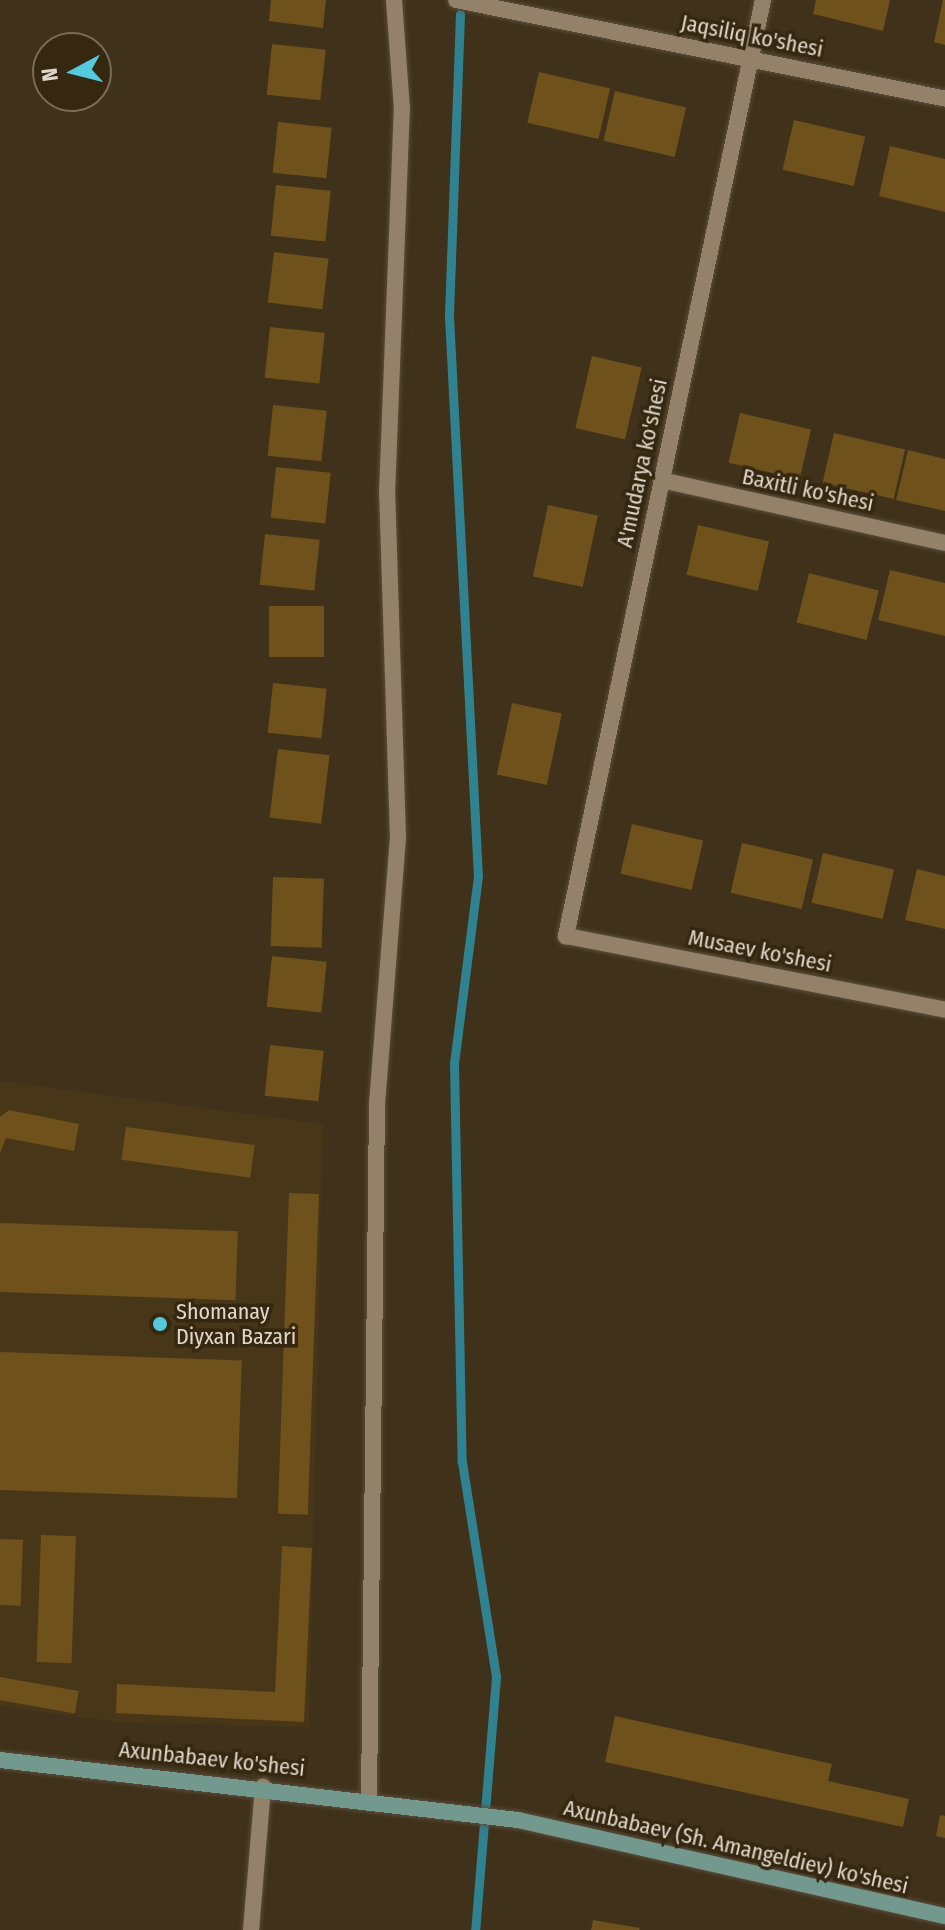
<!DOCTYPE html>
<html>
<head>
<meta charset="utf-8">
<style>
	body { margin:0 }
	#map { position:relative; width:945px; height:1930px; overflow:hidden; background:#3f311a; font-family:"Fira Sans Condensed",sans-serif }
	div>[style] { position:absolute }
	.built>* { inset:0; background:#483618 }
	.stream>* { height:9px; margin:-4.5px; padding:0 4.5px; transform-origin:4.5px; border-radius:4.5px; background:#318290 }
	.building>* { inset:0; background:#6f511b; transform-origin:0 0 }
	.roads { filter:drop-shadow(0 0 2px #5a4e3b) drop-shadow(0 0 2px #5a4e3b) }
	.service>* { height:16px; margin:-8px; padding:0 8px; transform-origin:8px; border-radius:8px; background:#938269 }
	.minor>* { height:16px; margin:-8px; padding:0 8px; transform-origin:8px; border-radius:8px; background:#938269 }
	.secondary>* { height:16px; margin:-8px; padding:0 8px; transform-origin:8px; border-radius:8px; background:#73998f }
	.dots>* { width:22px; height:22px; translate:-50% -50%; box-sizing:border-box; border:4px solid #352710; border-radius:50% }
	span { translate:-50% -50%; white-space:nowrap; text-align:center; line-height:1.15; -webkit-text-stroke:7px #352710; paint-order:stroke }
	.street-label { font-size:22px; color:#e0d7ca }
	.poi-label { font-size:22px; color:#e0d7ca }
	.left { translate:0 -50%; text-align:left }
	.north { position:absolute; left:32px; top:32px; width:80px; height:80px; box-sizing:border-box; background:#352710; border:2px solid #796d5a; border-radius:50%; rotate:263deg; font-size:22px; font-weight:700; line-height:32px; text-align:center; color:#e0d7ca }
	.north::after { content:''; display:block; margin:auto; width:28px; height:36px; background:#55cadf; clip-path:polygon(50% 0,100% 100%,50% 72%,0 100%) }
</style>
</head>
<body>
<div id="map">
	<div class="built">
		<div style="clip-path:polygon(0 1081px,323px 1124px,309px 1727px,115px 1722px,0 1706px)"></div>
	</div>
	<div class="stream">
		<div style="left:460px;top:14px;width:302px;rotate:92.1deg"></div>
		<div style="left:449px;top:316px;width:561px;rotate:87.04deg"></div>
		<div style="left:478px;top:876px;width:189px;rotate:97.3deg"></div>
		<div style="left:454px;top:1063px;width:399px;rotate:88.9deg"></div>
		<div style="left:462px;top:1462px;width:218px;rotate:81deg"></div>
		<div style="left:496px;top:1677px;width:254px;rotate:94.7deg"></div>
	</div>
	<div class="building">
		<div style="clip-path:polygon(271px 0,326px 0,323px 28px,269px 21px)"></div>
		<div style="clip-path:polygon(816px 0,890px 0,883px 31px,813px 14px)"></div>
		<div style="clip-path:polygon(943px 0,945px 0,945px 45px,934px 42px)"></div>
		<div style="left:272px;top:44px;width:54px;height:51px;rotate:6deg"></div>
		<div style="left:539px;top:72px;width:73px;height:52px;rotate:13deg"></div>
		<div style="left:615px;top:91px;width:73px;height:51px;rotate:13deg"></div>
		<div style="left:794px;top:120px;width:73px;height:51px;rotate:13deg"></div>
		<div style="left:278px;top:122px;width:54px;height:51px;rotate:6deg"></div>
		<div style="clip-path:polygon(890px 146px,945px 159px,945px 212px,879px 196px)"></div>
		<div style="left:276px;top:185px;width:55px;height:51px;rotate:6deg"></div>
		<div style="left:274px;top:252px;width:55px;height:51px;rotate:7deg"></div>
		<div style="left:270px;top:327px;width:55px;height:51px;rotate:6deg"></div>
		<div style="left:592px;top:356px;width:51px;height:74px;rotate:13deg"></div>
		<div style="left:273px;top:405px;width:54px;height:51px;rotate:6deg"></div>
		<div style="left:740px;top:413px;width:73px;height:51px;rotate:13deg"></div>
		<div style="left:834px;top:433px;width:73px;height:51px;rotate:13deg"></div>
		<div style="clip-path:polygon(908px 450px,945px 459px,945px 511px,896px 500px)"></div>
		<div style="left:276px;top:467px;width:55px;height:51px;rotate:6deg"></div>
		<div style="left:548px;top:505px;width:51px;height:73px;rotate:12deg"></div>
		<div style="left:698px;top:525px;width:73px;height:51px;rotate:13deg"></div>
		<div style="left:265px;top:534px;width:55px;height:51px;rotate:6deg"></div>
		<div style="clip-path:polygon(890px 570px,945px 583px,945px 636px,878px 620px)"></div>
		<div style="left:809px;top:573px;width:72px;height:51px;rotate:14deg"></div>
		<div style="left:269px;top:606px;width:55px;height:51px"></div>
		<div style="left:273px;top:683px;width:54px;height:50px;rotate:6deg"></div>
		<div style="left:512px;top:703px;width:51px;height:73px;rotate:12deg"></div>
		<div style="left:278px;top:749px;width:52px;height:69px;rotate:7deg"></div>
		<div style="left:632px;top:824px;width:73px;height:51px;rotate:13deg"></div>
		<div style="left:742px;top:843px;width:73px;height:51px;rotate:13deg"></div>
		<div style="left:823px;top:853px;width:73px;height:51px;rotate:13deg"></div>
		<div style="clip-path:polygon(917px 869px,945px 876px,945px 929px,905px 920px)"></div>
		<div style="left:273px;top:877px;width:51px;height:69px;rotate:2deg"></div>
		<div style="left:272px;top:956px;width:55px;height:51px;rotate:6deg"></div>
		<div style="left:270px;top:1045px;width:54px;height:51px;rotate:6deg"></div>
		<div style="clip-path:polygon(9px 1110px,79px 1124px,74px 1151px,6px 1138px,0 1153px,0 1117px)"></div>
		<div style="left:126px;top:1127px;width:130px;height:33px;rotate:8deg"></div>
		<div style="left:289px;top:1193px;width:30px;height:321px;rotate:2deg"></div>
		<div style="left:0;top:1223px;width:238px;height:69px;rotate:2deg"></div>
		<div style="left:0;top:1352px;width:242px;height:138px;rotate:2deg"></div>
		<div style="left:41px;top:1535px;width:35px;height:127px;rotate:2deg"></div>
		<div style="left:0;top:1539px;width:23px;height:66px;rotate:2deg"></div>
		<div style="clip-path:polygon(282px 1546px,312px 1548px,304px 1722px,116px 1713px,117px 1684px,275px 1692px)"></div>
		<div style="left:0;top:1677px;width:80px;height:23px;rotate:10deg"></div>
		<div style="clip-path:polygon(615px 1716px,832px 1764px,828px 1781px,909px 1799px,903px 1827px,605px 1762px)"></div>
		<div style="clip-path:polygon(940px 1815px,945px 1816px,945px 1838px,936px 1836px)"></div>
		<div style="clip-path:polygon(593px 1920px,640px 1928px,639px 1930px,591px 1930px)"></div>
	</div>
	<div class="roads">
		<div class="service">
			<div style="left:251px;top:1930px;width:144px;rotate:-85.2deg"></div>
		</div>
		<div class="minor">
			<div style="left:456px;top:0;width:499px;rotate:11.4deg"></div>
			<div style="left:763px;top:0;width:957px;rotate:101.89deg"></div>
			<div style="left:566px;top:936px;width:386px;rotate:11deg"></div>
			<div style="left:661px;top:480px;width:291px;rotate:12.5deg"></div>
			<div style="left:369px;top:1798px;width:694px;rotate:-89.34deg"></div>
			<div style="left:377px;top:1104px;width:267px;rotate:-85.5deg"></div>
			<div style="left:398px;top:838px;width:343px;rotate:-91.8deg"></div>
			<div style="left:387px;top:495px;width:386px;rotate:-87.8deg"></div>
			<div style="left:402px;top:109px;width:109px;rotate:-94.2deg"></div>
		</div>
		<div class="secondary">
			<div style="left:0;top:1760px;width:521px;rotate:6.61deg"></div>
			<div style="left:518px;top:1820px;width:438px;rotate:12.7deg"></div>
		</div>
	</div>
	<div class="dots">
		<div style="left:160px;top:1324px;background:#55cadf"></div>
	</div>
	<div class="street-label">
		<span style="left:752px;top:36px;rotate:11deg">Jaqsiliq ko'shesi</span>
		<span style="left:642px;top:463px;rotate:-78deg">A'mudarya ko'shesi</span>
		<span style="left:808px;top:490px;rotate:12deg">Baxitli ko'shesi</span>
		<span style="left:760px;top:951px;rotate:11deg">Musaev ko'shesi</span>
		<span style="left:212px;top:1759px;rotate:6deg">Axunbabaev ko'shesi</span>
		<span style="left:736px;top:1847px;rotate:13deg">Axunbabaev (Sh. Amangeldiev) ko'shesi</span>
	</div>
	<div class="poi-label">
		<span class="left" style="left:176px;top:1324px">Shomanay<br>Diyxan Bazari</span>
	</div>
	<div class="north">N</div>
</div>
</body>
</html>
